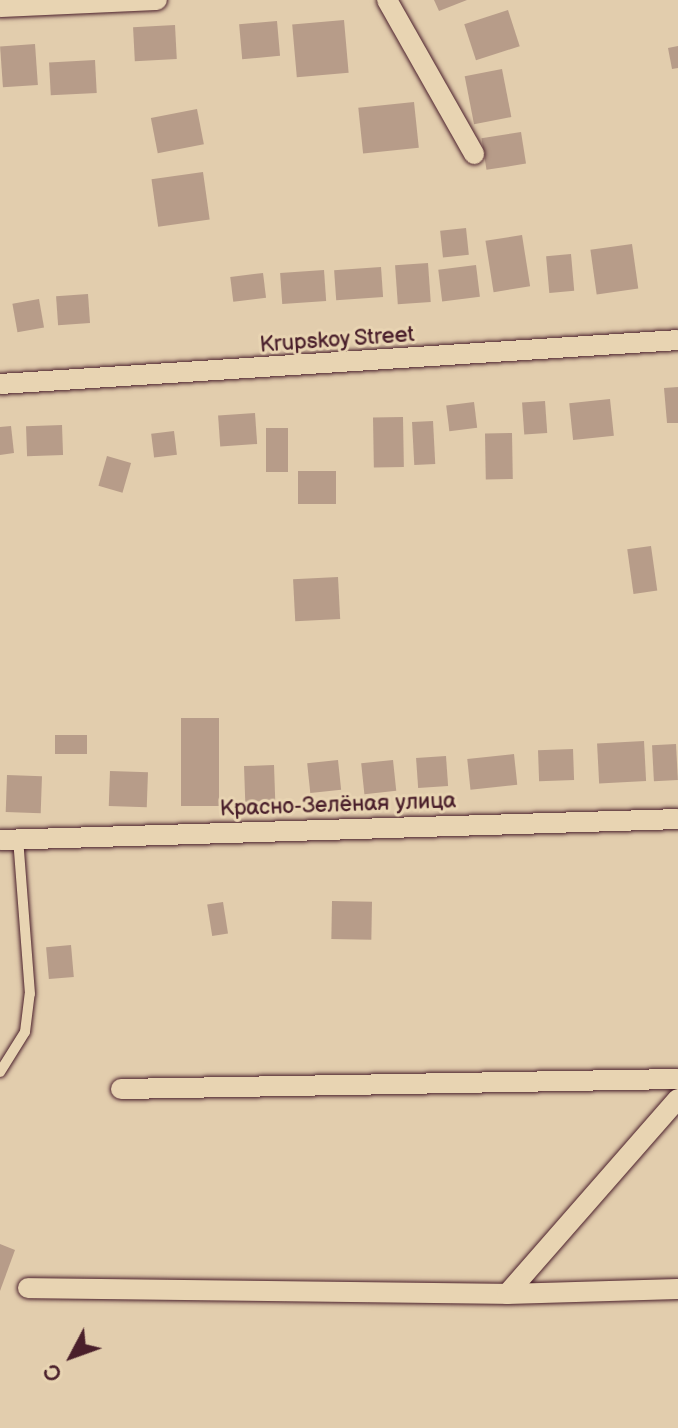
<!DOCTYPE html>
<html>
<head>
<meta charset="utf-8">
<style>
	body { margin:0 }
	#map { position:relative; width:678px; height:1428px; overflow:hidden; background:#e2cdad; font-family:"Balsamiq Sans",sans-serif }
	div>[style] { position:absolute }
	.building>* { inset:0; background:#b79c89; transform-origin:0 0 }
	.roads { filter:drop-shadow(0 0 2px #4a1f2b) drop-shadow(0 0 2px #4a1f2b) }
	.lane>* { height:10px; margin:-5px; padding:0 5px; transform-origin:5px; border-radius:5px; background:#e8d4b2 }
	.street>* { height:20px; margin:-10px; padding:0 10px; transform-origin:10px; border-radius:10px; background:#e8d4b2 }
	span { translate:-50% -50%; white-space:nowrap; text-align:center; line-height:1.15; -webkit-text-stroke:6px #e8d4b2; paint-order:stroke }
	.street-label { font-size:22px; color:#4a1f2b }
	.north { position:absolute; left:32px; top:1316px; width:80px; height:80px; -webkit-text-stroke:6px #e8d4b2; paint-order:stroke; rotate:229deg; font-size:22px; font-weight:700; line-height:32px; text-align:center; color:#4a1f2b }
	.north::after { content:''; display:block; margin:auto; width:28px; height:36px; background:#4a1f2b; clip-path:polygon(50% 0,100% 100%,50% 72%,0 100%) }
</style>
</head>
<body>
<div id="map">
	<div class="building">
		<div style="clip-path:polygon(434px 0,467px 0,439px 11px)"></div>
		<div style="left:508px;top:10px;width:38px;height:46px;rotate:72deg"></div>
		<div style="left:344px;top:20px;width:53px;height:52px;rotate:85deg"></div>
		<div style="left:277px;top:21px;width:35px;height:38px;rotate:85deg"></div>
		<div style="left:175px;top:25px;width:34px;height:42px;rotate:87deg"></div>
		<div style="left:35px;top:44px;width:41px;height:35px;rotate:86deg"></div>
		<div style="clip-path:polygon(678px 46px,678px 68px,672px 69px,668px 48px)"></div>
		<div style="left:95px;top:60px;width:33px;height:46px;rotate:87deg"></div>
		<div style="left:502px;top:69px;width:49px;height:38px;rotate:79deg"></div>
		<div style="left:414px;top:102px;width:46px;height:56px;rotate:84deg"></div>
		<div style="left:197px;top:109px;width:36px;height:47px;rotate:79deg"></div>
		<div style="left:521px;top:132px;width:32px;height:40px;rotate:81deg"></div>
		<div style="left:203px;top:172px;width:48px;height:52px;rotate:82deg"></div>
		<div style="left:466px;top:228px;width:27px;height:26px;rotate:84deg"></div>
		<div style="left:522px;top:235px;width:52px;height:37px;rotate:81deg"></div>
		<div style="left:632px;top:244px;width:45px;height:42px;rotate:82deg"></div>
		<div style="left:571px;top:254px;width:37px;height:25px;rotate:85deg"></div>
		<div style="left:428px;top:263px;width:39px;height:33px;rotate:86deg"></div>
		<div style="left:476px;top:265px;width:32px;height:38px;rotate:83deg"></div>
		<div style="left:381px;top:267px;width:30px;height:47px;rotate:86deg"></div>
		<div style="left:324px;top:270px;width:31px;height:44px;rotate:86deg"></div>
		<div style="left:263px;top:273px;width:25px;height:33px;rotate:83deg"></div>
		<div style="left:88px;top:294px;width:29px;height:32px;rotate:86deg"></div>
		<div style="left:39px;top:299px;width:29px;height:27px;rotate:80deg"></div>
		<div style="clip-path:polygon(678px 387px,678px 423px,667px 423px,664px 388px)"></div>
		<div style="left:610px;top:399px;width:37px;height:41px;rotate:84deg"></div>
		<div style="left:545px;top:401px;width:32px;height:23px;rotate:86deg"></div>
		<div style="left:474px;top:402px;width:26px;height:28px;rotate:83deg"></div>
		<div style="left:255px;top:413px;width:31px;height:37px;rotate:86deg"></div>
		<div style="left:403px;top:417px;width:50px;height:30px;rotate:89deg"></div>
		<div style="left:433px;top:421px;width:43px;height:21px;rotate:87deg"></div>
		<div style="left:62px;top:425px;width:30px;height:36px;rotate:88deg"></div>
		<div style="clip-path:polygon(11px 426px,14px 453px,0 455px,0 427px)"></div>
		<div style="left:266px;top:428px;width:22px;height:44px"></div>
		<div style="left:174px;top:431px;width:24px;height:23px;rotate:83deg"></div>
		<div style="left:512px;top:433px;width:46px;height:27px;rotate:89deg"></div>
		<div style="left:107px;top:456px;width:25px;height:31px;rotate:16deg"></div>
		<div style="left:298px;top:471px;width:38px;height:33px"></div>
		<div style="left:651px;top:546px;width:45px;height:24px;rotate:82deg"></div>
		<div style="left:338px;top:577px;width:42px;height:45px;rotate:87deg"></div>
		<div style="left:181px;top:718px;width:38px;height:88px"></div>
		<div style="left:87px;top:735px;width:19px;height:32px;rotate:90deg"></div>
		<div style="left:644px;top:741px;width:40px;height:47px;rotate:87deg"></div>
		<div style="left:676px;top:744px;width:36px;height:24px;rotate:87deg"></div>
		<div style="left:573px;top:749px;width:31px;height:35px;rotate:88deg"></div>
		<div style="left:514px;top:754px;width:31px;height:47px;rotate:84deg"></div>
		<div style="left:446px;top:756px;width:30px;height:30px;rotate:86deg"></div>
		<div style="left:338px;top:760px;width:30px;height:31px;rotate:84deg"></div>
		<div style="left:393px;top:760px;width:31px;height:32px;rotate:84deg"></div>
		<div style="left:274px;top:765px;width:36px;height:30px;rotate:88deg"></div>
		<div style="left:110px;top:771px;width:38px;height:35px;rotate:2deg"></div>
		<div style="left:7px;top:775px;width:35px;height:37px;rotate:2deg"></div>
		<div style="left:332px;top:901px;width:40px;height:38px;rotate:1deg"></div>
		<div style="left:223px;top:902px;width:32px;height:16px;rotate:81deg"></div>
		<div style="left:71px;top:945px;width:32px;height:25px;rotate:85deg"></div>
		<div style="clip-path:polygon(0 1244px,15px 1250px,0 1291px)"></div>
	</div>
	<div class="roads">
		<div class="lane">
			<div style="left:0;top:1072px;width:47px;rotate:-58deg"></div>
			<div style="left:25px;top:1032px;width:38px;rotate:-83deg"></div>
			<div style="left:30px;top:994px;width:155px;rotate:-94.4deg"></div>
		</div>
		<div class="street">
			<div style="left:387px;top:0;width:177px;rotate:60.5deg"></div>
			<div style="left:0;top:7px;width:157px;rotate:-2.6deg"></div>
			<div style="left:0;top:384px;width:679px;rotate:-3.71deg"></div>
			<div style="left:0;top:840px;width:678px;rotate:-1.77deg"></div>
			<div style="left:121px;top:1089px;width:557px;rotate:-1.03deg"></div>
			<div style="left:28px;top:1288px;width:479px;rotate:0.7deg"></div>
			<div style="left:507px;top:1294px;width:259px;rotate:-48.8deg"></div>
			<div style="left:507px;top:1294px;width:171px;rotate:-1.7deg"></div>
		</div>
	</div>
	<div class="street-label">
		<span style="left:337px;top:340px;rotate:-4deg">Krupskoy Street</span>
		<span style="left:338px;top:805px;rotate:-2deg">Красно-Зелёная улица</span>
	</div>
	<div class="north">С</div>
</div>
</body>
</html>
